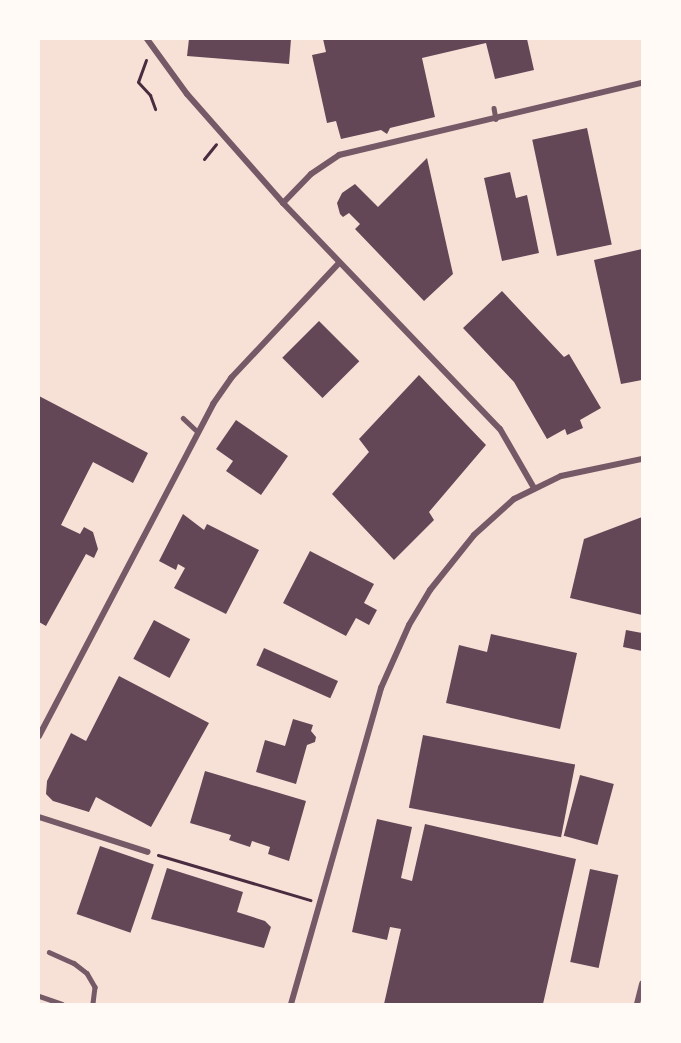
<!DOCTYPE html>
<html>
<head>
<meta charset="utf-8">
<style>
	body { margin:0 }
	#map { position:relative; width:681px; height:1043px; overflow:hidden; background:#f7e1d7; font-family:Montserrat,sans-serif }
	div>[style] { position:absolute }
	.building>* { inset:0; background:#644757; transform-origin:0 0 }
	.path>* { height:3px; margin:-1.5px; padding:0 1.5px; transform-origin:1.5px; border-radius:1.5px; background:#4a2c40 }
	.service>* { height:4.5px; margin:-2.25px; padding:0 2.25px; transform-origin:2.25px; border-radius:2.25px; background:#755966 }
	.minor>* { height:6px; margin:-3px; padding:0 3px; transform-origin:3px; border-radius:3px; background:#755966 }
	span { translate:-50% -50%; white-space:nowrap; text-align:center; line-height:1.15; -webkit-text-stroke:6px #fffaf5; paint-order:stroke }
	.frame { position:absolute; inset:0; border:40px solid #fffaf5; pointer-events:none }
</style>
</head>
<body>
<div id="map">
	<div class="building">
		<div style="clip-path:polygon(189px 39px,291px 39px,289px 64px,187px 56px)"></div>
		<div style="clip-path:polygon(323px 39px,527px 39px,534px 70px,495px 79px,486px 43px,422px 58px,435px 117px,390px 128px,387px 134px,381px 130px,341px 139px,336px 121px,327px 123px,312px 55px,326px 52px)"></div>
		<div style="left:587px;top:128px;width:119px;height:56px;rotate:78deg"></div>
		<div style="clip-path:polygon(427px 158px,453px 274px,424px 301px,355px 229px,360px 224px,349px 213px,343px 217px,340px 214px,337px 203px,342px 193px,355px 184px,378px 207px)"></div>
		<div style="clip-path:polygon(510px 172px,516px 198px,527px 195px,539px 253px,502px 261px,484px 178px)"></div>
		<div style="clip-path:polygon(642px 249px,642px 380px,621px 384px,594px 260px)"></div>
		<div style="clip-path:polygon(502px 291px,564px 357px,569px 354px,601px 408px,580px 420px,583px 428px,567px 435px,565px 429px,547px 439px,514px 382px,463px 328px)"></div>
		<div style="left:319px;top:321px;width:57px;height:52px;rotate:45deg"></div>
		<div style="clip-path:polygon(419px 375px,486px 445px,429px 512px,434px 520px,394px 560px,332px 494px,369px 452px,359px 439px)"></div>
		<div style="clip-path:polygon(39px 396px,148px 453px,133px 483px,93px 462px,61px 525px,80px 534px,84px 527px,93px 532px,98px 549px,94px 558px,86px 554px,46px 626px,39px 622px)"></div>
		<div style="clip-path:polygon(236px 420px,288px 456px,261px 495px,226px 471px,233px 461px,216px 449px)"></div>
		<div style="clip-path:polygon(183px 514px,204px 530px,207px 524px,259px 550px,226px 614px,174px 588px,185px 568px,178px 564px,176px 570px,159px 561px)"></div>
		<div style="clip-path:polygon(642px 517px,642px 615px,570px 598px,584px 539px)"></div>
		<div style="clip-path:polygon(310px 551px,374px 584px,364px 603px,377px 610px,369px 625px,356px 618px,346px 636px,283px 603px)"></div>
		<div style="left:154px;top:620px;width:41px;height:44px;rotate:28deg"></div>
		<div style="clip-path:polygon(626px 630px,642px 633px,642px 651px,623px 647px)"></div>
		<div style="clip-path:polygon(491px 634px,577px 653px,560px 729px,446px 703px,459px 645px,487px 652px)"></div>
		<div style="left:264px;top:648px;width:81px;height:19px;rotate:24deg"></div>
		<div style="clip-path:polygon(119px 676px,209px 723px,151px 827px,96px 797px,89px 812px,53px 801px,46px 794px,47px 781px,71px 733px,86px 741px)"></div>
		<div style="clip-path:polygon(293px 719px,313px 725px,311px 731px,316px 737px,315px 742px,307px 745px,296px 784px,256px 772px,265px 740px,285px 746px)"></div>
		<div style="left:423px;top:735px;width:155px;height:74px;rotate:11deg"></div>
		<div style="clip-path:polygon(205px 771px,306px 801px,289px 861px,268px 854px,270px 847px,252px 841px,250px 847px,229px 840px,231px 835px,190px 823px)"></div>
		<div style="left:580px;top:775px;width:35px;height:63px;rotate:15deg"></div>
		<div style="clip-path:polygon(377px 819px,412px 827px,401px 878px,412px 881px,425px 824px,576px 859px,543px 1004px,384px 1004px,401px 929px,390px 927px,387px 940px,352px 932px)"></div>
		<div style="left:100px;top:846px;width:57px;height:72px;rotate:19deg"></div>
		<div style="clip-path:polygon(167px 868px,243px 892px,237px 912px,265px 921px,271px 927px,264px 948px,151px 919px)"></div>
		<div style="left:590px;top:869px;width:29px;height:95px;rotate:12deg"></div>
	</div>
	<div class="path">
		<div style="left:146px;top:60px;width:23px;rotate:110deg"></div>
		<div style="left:138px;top:82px;width:18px;rotate:47deg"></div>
		<div style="left:150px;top:95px;width:15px;rotate:70deg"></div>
		<div style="left:204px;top:159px;width:19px;rotate:-51deg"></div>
		<div style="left:158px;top:855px;width:159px;rotate:16.5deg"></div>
	</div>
	<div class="service">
		<div style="left:494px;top:108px;width:11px;rotate:80deg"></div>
		<div style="left:183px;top:418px;width:19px;rotate:43deg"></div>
		<div style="left:49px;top:952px;width:27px;rotate:24deg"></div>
		<div style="left:74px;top:963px;width:16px;rotate:38deg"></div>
		<div style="left:87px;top:973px;width:16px;rotate:60deg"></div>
		<div style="left:95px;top:987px;width:17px;rotate:97deg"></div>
		<div style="left:39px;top:996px;width:24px;rotate:19deg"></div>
	</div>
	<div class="minor">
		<div style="left:147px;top:39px;width:68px;rotate:54deg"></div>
		<div style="left:187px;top:94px;width:145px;rotate:48.6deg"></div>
		<div style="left:283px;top:203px;width:313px;rotate:46.2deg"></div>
		<div style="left:500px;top:429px;width:68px;rotate:60deg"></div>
		<div style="left:283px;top:203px;width:40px;rotate:-46deg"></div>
		<div style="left:311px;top:174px;width:34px;rotate:-34deg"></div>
		<div style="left:339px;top:155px;width:311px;rotate:-13.4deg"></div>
		<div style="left:39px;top:736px;width:375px;rotate:-62.3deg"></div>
		<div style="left:213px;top:404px;width:32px;rotate:-55deg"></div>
		<div style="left:231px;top:378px;width:158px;rotate:-46.8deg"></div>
		<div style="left:39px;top:817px;width:114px;rotate:17.8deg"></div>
		<div style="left:291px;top:1004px;width:329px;rotate:-74.1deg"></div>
		<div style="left:381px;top:688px;width:69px;rotate:-66deg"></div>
		<div style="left:409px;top:625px;width:41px;rotate:-59deg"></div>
		<div style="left:430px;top:590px;width:70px;rotate:-51.3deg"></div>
		<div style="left:474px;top:535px;width:54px;rotate:-42deg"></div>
		<div style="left:514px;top:499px;width:52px;rotate:-26.1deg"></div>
		<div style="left:561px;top:476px;width:83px;rotate:-11.9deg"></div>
		<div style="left:637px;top:1004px;width:21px;rotate:-76deg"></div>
	</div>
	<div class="frame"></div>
</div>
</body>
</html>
